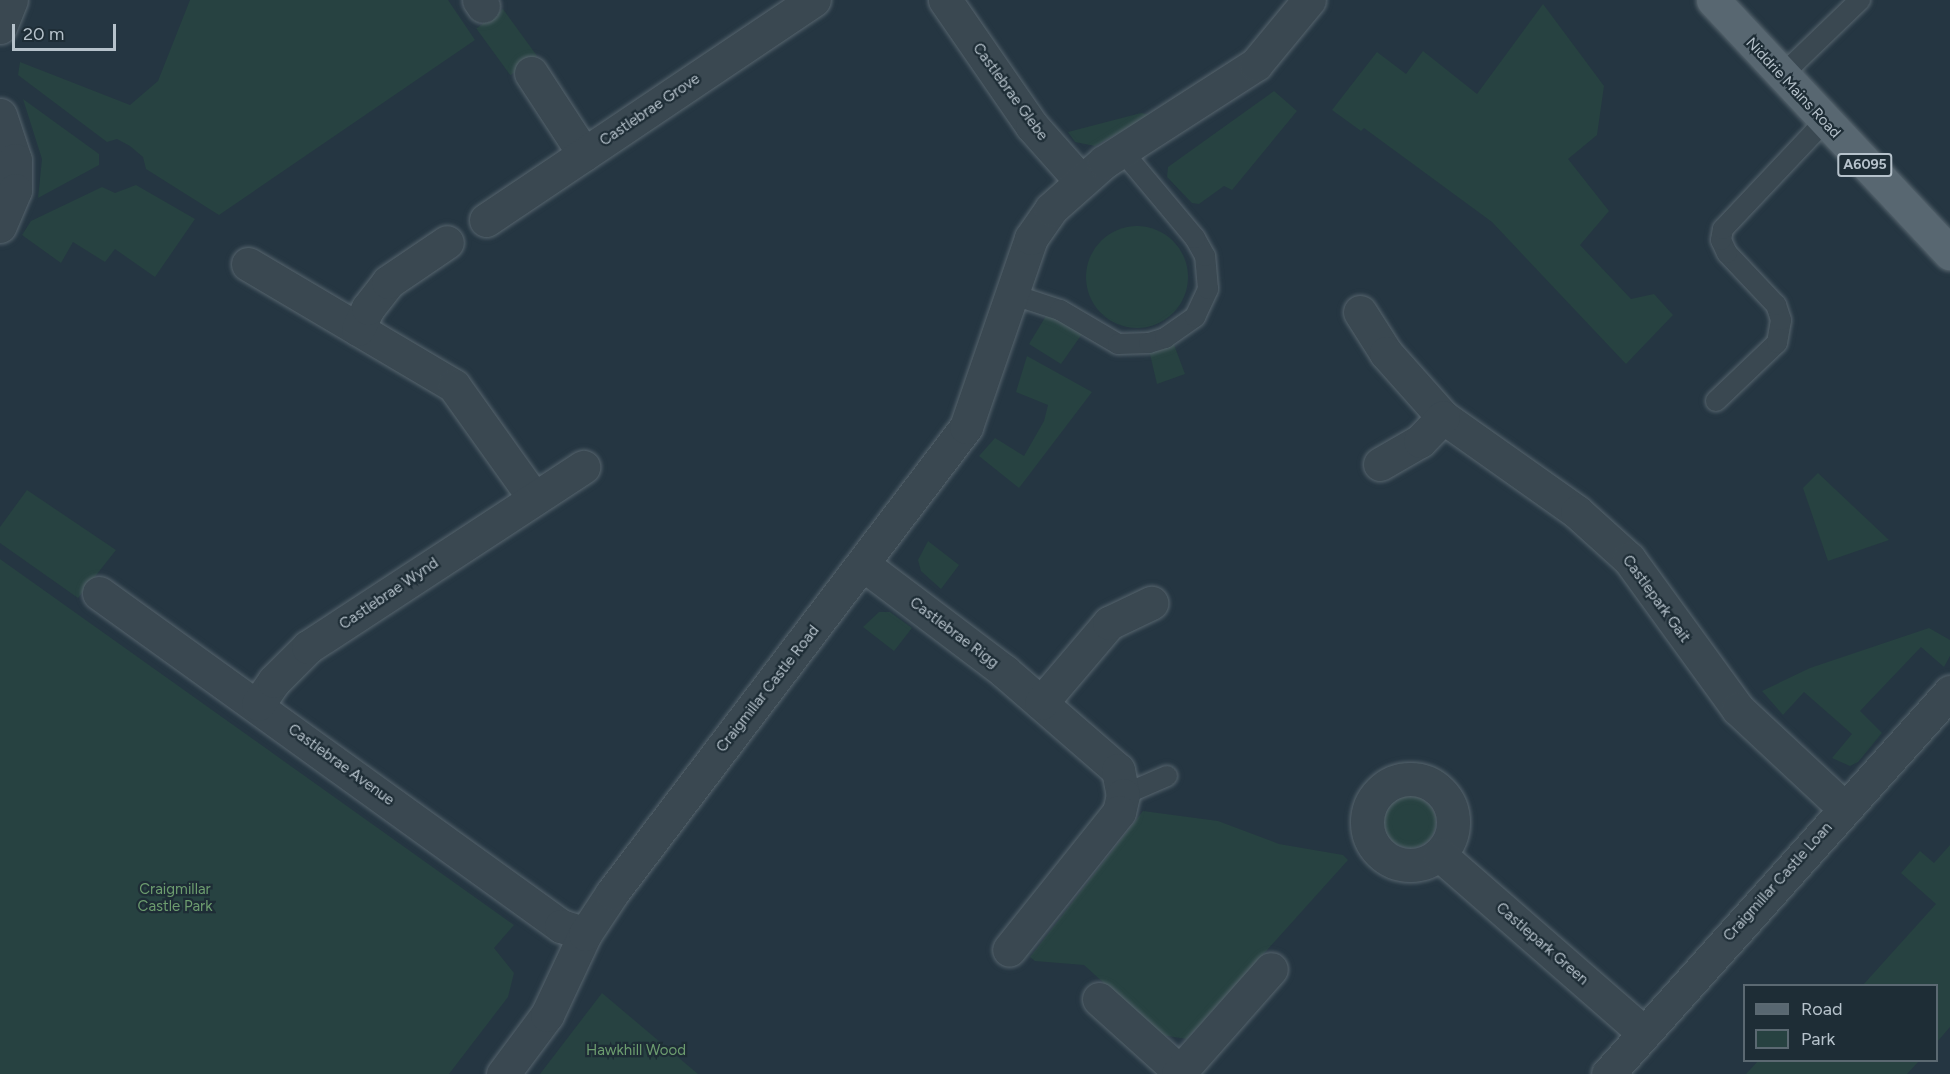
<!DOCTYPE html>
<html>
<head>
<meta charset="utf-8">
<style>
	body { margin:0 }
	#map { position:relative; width:1950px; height:1074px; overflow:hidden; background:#253642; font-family:Figtree,sans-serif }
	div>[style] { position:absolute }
	.green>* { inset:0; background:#274241; transform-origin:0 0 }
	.round { border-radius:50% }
	.roads { filter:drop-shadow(0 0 2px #57656e) drop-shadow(0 0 2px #57656e) }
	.service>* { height:20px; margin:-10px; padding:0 10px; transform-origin:10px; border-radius:10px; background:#3a4851 }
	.minor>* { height:33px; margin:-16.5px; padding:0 16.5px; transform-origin:16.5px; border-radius:16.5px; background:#3a4851 }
	.minor>.ring { margin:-16.5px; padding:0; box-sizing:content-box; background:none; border:33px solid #3a4851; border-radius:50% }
	.tertiary>* { height:33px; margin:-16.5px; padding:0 16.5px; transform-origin:16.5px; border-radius:16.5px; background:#3a4851 }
	.primary>* { height:33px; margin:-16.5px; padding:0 16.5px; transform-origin:16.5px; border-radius:16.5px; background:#586771 }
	span { translate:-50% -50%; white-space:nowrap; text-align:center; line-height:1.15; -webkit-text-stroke:4.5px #1e2d36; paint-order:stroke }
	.shield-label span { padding:2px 4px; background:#1e2d36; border:2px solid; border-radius:4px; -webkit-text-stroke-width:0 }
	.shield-label { font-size:14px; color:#b6c2cb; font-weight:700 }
	.street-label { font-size:15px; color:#b6c2cb }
	.park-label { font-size:15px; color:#6d9d6f }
	.legend { position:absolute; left:1743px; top:984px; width:195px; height:78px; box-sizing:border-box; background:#1e2d36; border:2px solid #5b6972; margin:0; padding:8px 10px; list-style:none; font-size:18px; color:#b6c2cb }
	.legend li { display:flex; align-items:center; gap:12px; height:30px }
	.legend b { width:30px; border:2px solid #5b6972 }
	.scale { position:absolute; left:12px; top:24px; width:104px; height:27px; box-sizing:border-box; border:3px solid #b6c2cb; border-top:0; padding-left:8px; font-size:18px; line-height:21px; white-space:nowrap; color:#b6c2cb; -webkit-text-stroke:4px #1e2d36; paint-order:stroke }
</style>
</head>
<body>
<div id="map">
	<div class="green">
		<div style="clip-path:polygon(190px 0,448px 0,475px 40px,219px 215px,146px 169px,143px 157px,130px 146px,117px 139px,107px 142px,18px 75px,20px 62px,130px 105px,158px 81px)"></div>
		<div style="clip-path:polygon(1543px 4px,1604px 86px,1597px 135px,1568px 159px,1609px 211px,1580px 245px,1631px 299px,1654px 294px,1673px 315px,1626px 364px,1492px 222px,1364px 128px,1361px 131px,1332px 110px,1377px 52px,1406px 74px,1423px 51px,1477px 94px)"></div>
		<div style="left:503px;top:9px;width:58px;height:33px;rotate:54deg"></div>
		<div style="clip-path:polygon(1274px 91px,1297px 111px,1232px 190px,1224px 186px,1199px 204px,1192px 203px,1167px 177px,1168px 167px)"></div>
		<div style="clip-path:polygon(23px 99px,99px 154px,99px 165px,38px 198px,42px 159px)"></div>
		<div style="clip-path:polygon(1141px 113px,1151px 115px,1095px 146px,1075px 142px,1068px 132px)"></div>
		<div style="clip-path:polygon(136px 185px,195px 219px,155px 277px,115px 249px,105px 262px,73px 242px,61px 263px,22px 235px,31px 221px,102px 187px,115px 193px)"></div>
		<div class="round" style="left:1086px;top:226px;width:102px;height:102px"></div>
		<div style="clip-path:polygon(1046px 316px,1066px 320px,1082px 334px,1061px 364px,1029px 344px)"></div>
		<div style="clip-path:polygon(1173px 342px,1185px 374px,1157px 384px,1149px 350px)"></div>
		<div style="clip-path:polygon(1027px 356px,1092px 392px,1019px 488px,979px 456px,995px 438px,1024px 456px,1044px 421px,1048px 405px,1016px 392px)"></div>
		<div style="clip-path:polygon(1818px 473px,1889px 540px,1828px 561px,1803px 488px)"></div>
		<div style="clip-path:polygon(27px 490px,116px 550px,78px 598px,0 543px,0 527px)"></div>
		<div style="clip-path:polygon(928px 541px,959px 565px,941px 589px,921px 571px,918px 560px)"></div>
		<div style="clip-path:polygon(0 559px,514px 925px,494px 948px,514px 973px,508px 997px,449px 1074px,0 1074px)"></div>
		<div style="clip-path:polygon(879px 612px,890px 612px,912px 628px,894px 651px,863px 627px)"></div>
		<div style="clip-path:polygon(1929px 628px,1950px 640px,1950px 656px,1944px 667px,1921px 647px,1860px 711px,1882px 733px,1858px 762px,1850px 766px,1832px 758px,1852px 734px,1804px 692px,1783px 715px,1762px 691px,1810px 668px)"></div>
		<div class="round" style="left:1384px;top:796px;width:52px;height:52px"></div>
		<div style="clip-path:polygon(1143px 811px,1218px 821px,1279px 844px,1343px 855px,1348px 860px,1187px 1039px,1161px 1035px,1084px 965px,1035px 961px,1030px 957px)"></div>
		<div style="clip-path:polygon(1950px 845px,1950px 1027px,1937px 1042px,1936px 986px,1863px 985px,1936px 904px,1901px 873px,1920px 851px,1934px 863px)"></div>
		<div style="clip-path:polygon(602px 993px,698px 1074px,540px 1074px)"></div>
		<div style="clip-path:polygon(1758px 1061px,1758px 1060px,1919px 1061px,1907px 1074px,1746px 1074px)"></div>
	</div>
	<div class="roads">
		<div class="service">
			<div style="left:1781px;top:76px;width:110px;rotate:-43.9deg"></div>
			<div style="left:1011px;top:294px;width:52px;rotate:18.1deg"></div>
			<div style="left:1060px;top:310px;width:67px;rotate:30.4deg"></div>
			<div style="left:1118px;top:344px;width:31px;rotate:-2deg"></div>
			<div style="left:1149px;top:343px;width:17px;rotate:-17deg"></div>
			<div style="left:1165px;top:338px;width:37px;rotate:-35deg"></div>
			<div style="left:1195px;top:317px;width:31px;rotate:-65deg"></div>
			<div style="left:1208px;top:289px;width:33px;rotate:-95deg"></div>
			<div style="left:1205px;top:256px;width:21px;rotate:-119deg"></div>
			<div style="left:1195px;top:238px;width:112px;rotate:-129.9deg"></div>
			<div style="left:1716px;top:401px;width:84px;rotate:-43.6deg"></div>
			<div style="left:1777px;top:343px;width:23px;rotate:-80deg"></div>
			<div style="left:1781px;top:320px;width:16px;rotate:-108deg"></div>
			<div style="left:1776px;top:305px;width:71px;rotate:-133.3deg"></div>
			<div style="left:1727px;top:253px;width:14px;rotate:-115deg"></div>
			<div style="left:1721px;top:240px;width:11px;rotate:-80deg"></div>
			<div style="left:1723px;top:229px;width:147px;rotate:-46.7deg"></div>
			<div style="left:1123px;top:795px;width:48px;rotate:-23.4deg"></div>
		</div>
		<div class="minor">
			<div style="left:479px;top:0;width:7px;rotate:56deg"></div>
			<div style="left:945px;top:0;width:153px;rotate:55.4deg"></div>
			<div style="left:1032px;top:126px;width:72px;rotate:48.4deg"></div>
			<div style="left:0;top:27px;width:29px;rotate:-68deg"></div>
			<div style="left:531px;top:73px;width:97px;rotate:56.8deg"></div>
			<div style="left:0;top:115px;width:47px;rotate:71.6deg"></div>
			<div style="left:15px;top:160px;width:30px;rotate:90deg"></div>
			<div style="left:15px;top:190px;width:39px;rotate:113deg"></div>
			<div style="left:486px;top:220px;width:395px;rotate:-33.9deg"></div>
			<div style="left:248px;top:264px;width:239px;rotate:30.6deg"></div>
			<div style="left:454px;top:386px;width:138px;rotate:54.5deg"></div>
			<div style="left:1360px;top:312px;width:49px;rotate:57.6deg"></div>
			<div style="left:1386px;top:353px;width:86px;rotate:48.3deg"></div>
			<div style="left:1443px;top:417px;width:164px;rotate:35.3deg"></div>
			<div style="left:1577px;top:512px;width:70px;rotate:42.1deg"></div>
			<div style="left:1629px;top:559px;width:185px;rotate:54deg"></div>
			<div style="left:1738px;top:709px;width:145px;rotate:43deg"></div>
			<div style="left:358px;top:329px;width:23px;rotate:-65deg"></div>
			<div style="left:368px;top:308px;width:33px;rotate:-52deg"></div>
			<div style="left:388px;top:282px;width:71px;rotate:-34.1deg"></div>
			<div style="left:1380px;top:464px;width:46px;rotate:-29.9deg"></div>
			<div style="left:1420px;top:441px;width:33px;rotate:-46deg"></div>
			<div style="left:864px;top:565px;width:176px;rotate:37.1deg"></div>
			<div style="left:1004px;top:671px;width:151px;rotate:41deg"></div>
			<div style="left:1118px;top:770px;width:25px;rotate:79deg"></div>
			<div style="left:1123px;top:795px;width:17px;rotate:103deg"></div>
			<div style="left:1119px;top:812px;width:176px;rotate:128.6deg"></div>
			<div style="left:99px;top:593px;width:570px;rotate:35.78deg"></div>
			<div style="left:561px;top:926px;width:25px;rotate:18deg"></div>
			<div style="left:1041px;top:703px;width:105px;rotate:-49.6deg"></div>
			<div style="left:1109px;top:623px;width:47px;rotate:-25.5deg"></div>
			<div style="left:258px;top:704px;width:28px;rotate:-55deg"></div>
			<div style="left:274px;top:681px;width:48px;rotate:-45deg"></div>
			<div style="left:308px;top:647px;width:329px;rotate:-33.2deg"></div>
			<div class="ring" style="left:1367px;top:779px;width:53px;height:53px"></div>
			<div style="left:1440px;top:855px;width:271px;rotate:41.1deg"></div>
			<div style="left:1099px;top:999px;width:109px;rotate:42deg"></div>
			<div style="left:1178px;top:1074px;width:140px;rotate:-48.5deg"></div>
			<div style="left:1608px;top:1074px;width:513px;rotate:-48.16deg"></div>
		</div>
		<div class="tertiary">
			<div style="left:503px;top:1074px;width:74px;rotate:-53.3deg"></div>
			<div style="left:547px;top:1015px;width:89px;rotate:-64.9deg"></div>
			<div style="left:585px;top:934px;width:49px;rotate:-56.6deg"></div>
			<div style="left:612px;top:893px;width:585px;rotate:-52.78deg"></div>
			<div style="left:966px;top:427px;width:200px;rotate:-71deg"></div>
			<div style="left:1031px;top:238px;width:35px;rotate:-55deg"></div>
			<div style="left:1051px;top:209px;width:71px;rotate:-41.6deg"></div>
			<div style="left:1104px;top:162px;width:181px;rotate:-32.8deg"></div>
			<div style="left:1256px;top:64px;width:83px;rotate:-50.4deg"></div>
		</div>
		<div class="primary">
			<div style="left:1713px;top:0;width:347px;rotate:46.9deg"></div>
		</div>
	</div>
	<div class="shield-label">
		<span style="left:1865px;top:165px">A6095</span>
	</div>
	<div class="street-label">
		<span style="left:1793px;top:88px;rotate:47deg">Niddrie Mains Road</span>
		<span style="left:1010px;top:92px;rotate:54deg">Castlebrae Glebe</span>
		<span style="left:650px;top:110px;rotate:-34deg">Castlebrae Grove</span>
		<span style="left:389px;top:594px;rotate:-34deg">Castlebrae Wynd</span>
		<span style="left:1656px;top:599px;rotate:54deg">Castlepark Gait</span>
		<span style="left:954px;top:633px;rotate:37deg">Castlebrae Rigg</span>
		<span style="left:768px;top:689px;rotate:-52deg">Craigmillar Castle Road</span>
		<span style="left:341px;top:765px;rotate:36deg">Castlebrae Avenue</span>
		<span style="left:1778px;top:882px;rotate:-48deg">Craigmillar Castle Loan</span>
		<span style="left:1542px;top:944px;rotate:41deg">Castlepark Green</span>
	</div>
	<div class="park-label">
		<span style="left:175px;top:898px">Craigmillar<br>Castle Park</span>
		<span style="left:636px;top:1051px">Hawkhill Wood</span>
	</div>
	<ul class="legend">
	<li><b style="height:8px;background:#586771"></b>Road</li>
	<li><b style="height:16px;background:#274241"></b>Park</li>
	</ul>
	<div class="scale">20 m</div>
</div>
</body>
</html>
